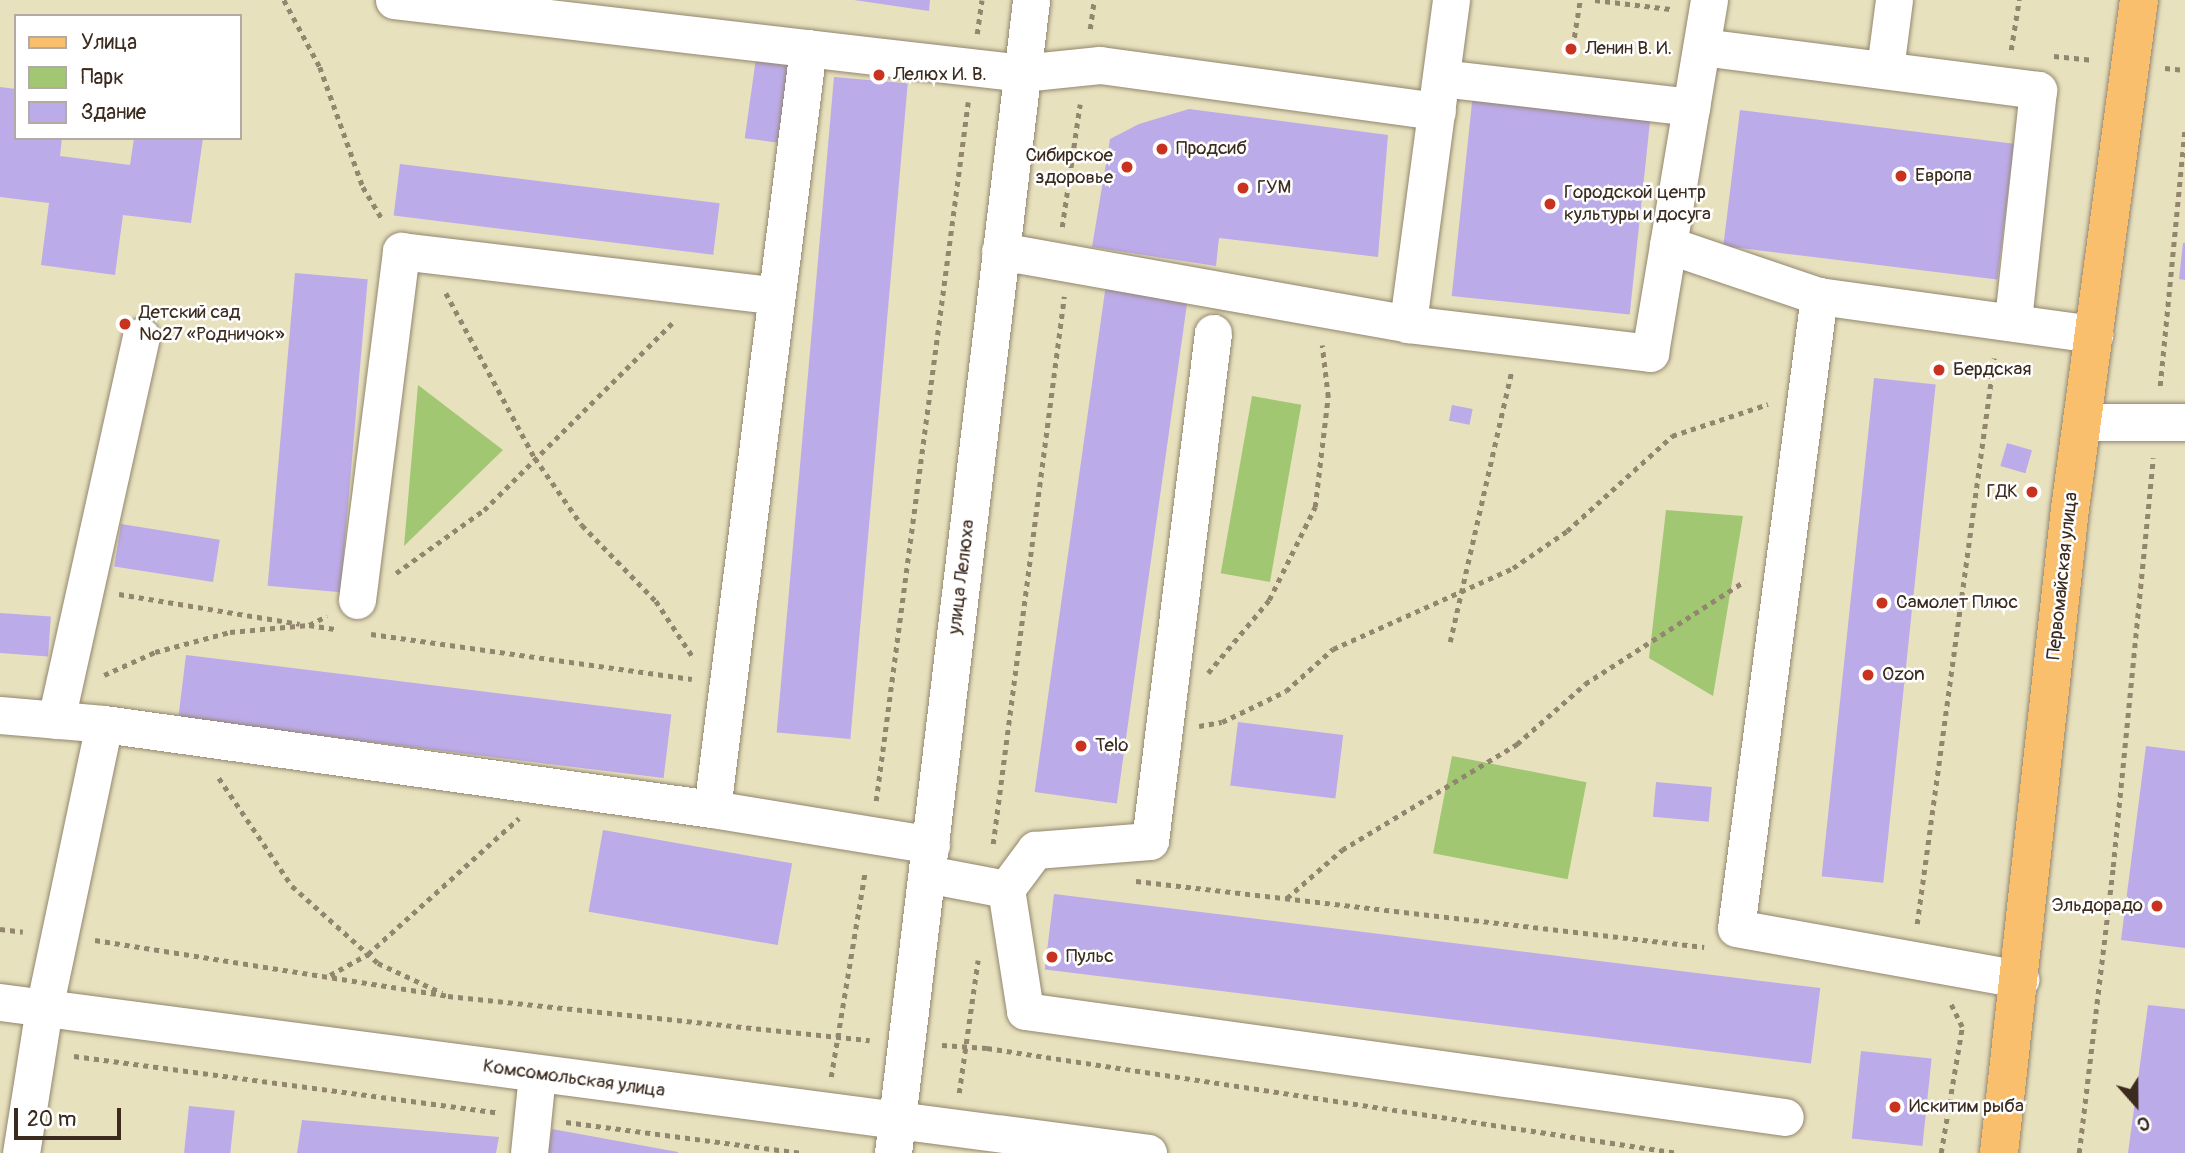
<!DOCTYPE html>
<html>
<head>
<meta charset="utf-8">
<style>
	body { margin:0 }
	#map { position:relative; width:2185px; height:1153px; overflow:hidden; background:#e8e1be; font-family:Pangolin,sans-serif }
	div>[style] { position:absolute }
	.green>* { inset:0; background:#a1c772; transform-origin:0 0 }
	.building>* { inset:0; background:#bcabe9; transform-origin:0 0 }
	.path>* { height:4.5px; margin-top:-2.25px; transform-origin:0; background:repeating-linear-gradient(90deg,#92866e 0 5px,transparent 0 10px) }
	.roads { filter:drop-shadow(0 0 2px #92866e) drop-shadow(0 0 2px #92866e) }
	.minor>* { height:37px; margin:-18.5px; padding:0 18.5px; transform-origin:18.5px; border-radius:18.5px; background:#fff }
	.major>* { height:38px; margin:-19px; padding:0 19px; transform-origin:19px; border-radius:19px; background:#f9bf6d }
	.dots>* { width:19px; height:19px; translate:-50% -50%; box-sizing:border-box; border:4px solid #fff; border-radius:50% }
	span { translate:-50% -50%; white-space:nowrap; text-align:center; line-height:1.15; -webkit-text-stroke:5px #fff; paint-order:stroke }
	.poi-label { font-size:19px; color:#3b2a1e }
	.left { translate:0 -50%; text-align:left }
	.right { translate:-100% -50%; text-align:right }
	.street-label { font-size:19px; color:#3b2a1e }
	.legend { position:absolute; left:14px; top:14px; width:228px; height:126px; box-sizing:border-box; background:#fff; border:2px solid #b1aaa5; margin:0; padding:9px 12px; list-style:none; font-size:21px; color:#3b2a1e }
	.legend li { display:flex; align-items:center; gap:14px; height:35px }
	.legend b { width:35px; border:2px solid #b1aaa5 }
	.north { position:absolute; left:2101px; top:1069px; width:70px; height:70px; -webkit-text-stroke:5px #fff; paint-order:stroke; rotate:159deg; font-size:19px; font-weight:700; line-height:28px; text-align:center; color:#3b2a1e }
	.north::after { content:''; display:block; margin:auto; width:24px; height:32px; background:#3b2a1e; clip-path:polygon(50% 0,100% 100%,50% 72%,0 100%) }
	.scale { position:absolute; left:14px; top:1108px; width:107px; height:32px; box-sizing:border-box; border:4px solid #3b2a1e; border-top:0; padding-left:9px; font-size:21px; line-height:24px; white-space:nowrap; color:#3b2a1e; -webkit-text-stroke:5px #fff; paint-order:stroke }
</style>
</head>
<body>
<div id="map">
	<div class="green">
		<div style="clip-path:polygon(418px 385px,503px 450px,404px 546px)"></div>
		<div style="left:1252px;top:396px;width:50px;height:180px;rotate:10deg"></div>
		<div style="clip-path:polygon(1666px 510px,1743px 516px,1713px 696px,1649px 658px)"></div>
		<div style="left:1452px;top:756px;width:137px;height:99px;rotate:11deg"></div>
	</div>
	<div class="building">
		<div style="clip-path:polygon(854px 0,930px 0,929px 11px)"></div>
		<div style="left:757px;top:51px;width:41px;height:88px;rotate:8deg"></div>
		<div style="left:834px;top:77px;width:74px;height:658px;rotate:5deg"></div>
		<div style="clip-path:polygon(0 87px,16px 89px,16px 138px,62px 138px,60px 156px,130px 165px,134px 138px,203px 138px,191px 223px,123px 215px,115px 275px,41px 265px,49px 203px,0 197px)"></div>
		<div style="left:1473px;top:93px;width:179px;height:204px;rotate:6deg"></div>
		<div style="clip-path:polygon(1189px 109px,1388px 135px,1378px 257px,1219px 238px,1216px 266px,1092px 247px,1110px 139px,1139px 124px)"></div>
		<div style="left:1740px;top:110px;width:276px;height:137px;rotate:7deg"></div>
		<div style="left:400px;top:164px;width:322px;height:52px;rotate:7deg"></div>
		<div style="clip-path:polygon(2183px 243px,2185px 243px,2185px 280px,2179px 279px)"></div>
		<div style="left:295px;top:273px;width:73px;height:314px;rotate:5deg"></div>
		<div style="left:1106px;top:284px;width:83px;height:513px;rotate:8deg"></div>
		<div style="left:1874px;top:378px;width:62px;height:501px;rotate:6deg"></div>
		<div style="left:1452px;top:405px;width:21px;height:16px;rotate:11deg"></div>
		<div style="left:2007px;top:443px;width:26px;height:24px;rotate:16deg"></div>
		<div style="left:121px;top:524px;width:100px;height:43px;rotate:9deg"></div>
		<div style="left:0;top:613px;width:51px;height:40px;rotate:4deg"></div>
		<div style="left:186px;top:655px;width:489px;height:64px;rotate:7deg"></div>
		<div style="left:1238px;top:722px;width:106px;height:64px;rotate:7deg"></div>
		<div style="clip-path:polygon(2146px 746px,2185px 751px,2185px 948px,2121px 940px)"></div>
		<div style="left:1656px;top:782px;width:56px;height:35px;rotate:5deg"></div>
		<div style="left:603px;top:830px;width:192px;height:83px;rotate:10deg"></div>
		<div style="left:1054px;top:894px;width:772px;height:76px;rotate:7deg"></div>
		<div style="clip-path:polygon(2148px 1005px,2185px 1009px,2185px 1153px,2128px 1153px)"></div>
		<div style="left:1861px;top:1051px;width:71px;height:88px;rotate:6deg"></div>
		<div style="left:189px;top:1106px;width:46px;height:47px;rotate:6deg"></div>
		<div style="clip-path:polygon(302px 1120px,499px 1137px,496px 1153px,297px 1153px)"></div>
		<div style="clip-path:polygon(552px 1129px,678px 1152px,678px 1153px,548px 1153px)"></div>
	</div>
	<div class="path">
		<div style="left:284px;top:0;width:76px;rotate:61.8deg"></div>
		<div style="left:320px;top:67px;width:127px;rotate:70.3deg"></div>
		<div style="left:363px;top:187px;width:39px;rotate:59deg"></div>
		<div style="left:1595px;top:0;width:76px;rotate:6.8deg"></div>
		<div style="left:1090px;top:29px;width:29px;rotate:-82deg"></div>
		<div style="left:977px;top:34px;width:34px;rotate:-82deg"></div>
		<div style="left:2011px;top:50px;width:51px;rotate:-80.9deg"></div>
		<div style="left:2054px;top:56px;width:40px;rotate:5.7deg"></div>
		<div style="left:1571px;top:57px;width:58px;rotate:-81deg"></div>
		<div style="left:2165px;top:68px;width:20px;rotate:6deg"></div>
		<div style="left:1062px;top:227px;width:124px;rotate:-81.7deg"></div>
		<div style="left:446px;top:293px;width:187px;rotate:61.7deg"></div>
		<div style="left:535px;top:458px;width:82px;rotate:55deg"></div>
		<div style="left:582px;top:525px;width:106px;rotate:45.8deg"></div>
		<div style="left:656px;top:601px;width:67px;rotate:56.5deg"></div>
		<div style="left:2160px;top:386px;width:260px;rotate:-84.5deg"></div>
		<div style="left:396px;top:573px;width:108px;rotate:-35.6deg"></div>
		<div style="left:484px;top:510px;width:268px;rotate:-44.8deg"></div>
		<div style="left:119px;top:594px;width:183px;rotate:9.4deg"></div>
		<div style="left:309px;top:625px;width:26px;rotate:9deg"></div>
		<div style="left:371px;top:634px;width:324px;rotate:8deg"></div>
		<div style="left:1450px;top:642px;width:276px;rotate:-77.2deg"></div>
		<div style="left:1208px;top:673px;width:95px;rotate:-50.1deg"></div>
		<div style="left:1269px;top:600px;width:104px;rotate:-63.7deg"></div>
		<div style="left:1315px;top:507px;width:111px;rotate:-83.3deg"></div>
		<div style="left:1328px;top:397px;width:52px;rotate:-96.6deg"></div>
		<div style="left:104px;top:675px;width:56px;rotate:-24.3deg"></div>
		<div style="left:155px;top:652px;width:78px;rotate:-14.9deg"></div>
		<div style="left:230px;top:632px;width:79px;rotate:-5.1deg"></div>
		<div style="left:309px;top:625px;width:20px;rotate:-27deg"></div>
		<div style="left:1199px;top:726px;width:23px;rotate:-10deg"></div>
		<div style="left:1222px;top:722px;width:71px;rotate:-25.8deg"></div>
		<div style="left:1286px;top:691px;width:63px;rotate:-41.8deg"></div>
		<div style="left:1333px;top:649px;width:197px;rotate:-24.2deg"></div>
		<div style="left:1513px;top:568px;width:65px;rotate:-34.4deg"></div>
		<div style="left:1567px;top:531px;width:142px;rotate:-42.1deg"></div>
		<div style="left:1672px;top:436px;width:101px;rotate:-18.4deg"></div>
		<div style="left:219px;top:778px;width:130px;rotate:55.9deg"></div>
		<div style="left:292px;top:886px;width:115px;rotate:41.8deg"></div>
		<div style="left:378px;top:963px;width:71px;rotate:25.1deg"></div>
		<div style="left:876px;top:801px;width:705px;rotate:-82.5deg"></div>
		<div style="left:993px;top:844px;width:552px;rotate:-82.6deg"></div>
		<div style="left:1136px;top:881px;width:572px;rotate:6.63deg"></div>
		<div style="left:1287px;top:898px;width:73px;rotate:-41.1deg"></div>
		<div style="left:1342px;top:850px;width:205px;rotate:-31.2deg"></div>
		<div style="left:1517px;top:744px;width:91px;rotate:-41.4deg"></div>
		<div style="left:1585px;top:684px;width:190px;rotate:-32.8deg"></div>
		<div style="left:1917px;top:924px;width:571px;rotate:-82.25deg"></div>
		<div style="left:0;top:929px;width:23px;rotate:7deg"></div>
		<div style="left:95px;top:940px;width:357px;rotate:9deg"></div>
		<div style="left:448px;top:996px;width:424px;rotate:6deg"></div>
		<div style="left:330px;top:975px;width:43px;rotate:-28.9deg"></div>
		<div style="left:368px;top:954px;width:203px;rotate:-42deg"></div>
		<div style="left:942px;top:1045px;width:45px;rotate:3.8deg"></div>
		<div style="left:987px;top:1048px;width:699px;rotate:8.64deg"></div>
		<div style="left:74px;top:1056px;width:429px;rotate:7.6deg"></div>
		<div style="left:831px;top:1077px;width:208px;rotate:-80.6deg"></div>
		<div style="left:959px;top:1093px;width:134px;rotate:-81.9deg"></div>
		<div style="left:566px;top:1122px;width:236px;rotate:7.5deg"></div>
		<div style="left:1941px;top:1153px;width:128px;rotate:-80.5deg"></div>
		<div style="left:1962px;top:1027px;width:28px;rotate:-116deg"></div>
		<div style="left:2079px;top:1153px;width:288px;rotate:-83.2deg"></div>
		<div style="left:2113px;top:867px;width:411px;rotate:-84.4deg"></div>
	</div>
	<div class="roads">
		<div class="minor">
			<div style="left:394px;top:0;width:632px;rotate:6.63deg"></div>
			<div style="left:1022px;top:73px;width:78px;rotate:-5.9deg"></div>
			<div style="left:1100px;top:65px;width:340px;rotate:7.8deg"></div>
			<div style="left:1451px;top:0;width:327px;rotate:97.6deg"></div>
			<div style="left:1408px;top:324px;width:244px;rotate:6.8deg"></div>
			<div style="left:1650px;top:353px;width:109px;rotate:-80.5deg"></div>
			<div style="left:1709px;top:0;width:248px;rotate:99.5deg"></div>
			<div style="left:1668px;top:245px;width:159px;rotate:18.7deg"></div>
			<div style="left:1819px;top:296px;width:278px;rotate:7.9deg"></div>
			<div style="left:1702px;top:47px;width:339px;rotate:7.3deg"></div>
			<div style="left:2038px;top:90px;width:233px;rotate:96.2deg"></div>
			<div style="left:1885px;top:69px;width:70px;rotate:-82.6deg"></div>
			<div style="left:1441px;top:78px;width:252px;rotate:6.6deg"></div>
			<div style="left:1000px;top:251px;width:414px;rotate:10.1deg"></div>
			<div style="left:1819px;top:296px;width:637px;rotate:97.48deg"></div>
			<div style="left:1736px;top:928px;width:289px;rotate:10.2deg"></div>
			<div style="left:2082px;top:422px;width:103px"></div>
			<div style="left:357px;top:600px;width:352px;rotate:-82.8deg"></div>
			<div style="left:401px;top:251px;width:378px;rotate:6.8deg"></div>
			<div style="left:0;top:715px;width:104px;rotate:4.9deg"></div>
			<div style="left:104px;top:724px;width:290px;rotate:101.9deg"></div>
			<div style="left:44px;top:1008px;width:147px;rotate:99deg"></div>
			<div style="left:56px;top:720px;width:393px;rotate:-77.5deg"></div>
			<div style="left:104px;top:724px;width:614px;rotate:7.96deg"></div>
			<div style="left:712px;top:809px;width:222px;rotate:9.3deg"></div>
			<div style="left:712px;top:809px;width:767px;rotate:-82.81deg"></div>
			<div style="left:927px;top:874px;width:80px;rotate:10.8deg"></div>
			<div style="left:1006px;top:889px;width:49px;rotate:-53.4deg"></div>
			<div style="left:1035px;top:850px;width:115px;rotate:-4.5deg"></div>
			<div style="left:1150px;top:841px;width:512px;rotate:-82.93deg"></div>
			<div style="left:1006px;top:889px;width:123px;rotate:81.1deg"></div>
			<div style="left:1025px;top:1011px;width:767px;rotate:7.94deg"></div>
			<div style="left:0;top:1002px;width:1158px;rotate:7.49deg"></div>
			<div style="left:529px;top:1153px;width:79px;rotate:-84.2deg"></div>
			<div style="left:893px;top:1153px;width:1161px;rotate:-83.17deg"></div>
		</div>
		<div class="major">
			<div style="left:1999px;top:1153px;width:648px;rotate:-83.71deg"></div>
			<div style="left:2070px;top:509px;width:514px;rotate:-82.28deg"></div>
		</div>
	</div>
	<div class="dots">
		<div style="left:1571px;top:49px;background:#c8321e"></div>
		<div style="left:879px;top:75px;background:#c8321e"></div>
		<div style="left:1162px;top:149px;background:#c8321e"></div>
		<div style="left:1127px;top:167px;background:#c8321e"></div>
		<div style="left:1901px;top:176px;background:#c8321e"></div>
		<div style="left:1243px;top:188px;background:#c8321e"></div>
		<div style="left:1550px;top:204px;background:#c8321e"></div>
		<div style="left:125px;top:324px;background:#c8321e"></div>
		<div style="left:1939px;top:370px;background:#c8321e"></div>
		<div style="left:2032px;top:492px;background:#c8321e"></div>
		<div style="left:1882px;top:603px;background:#c8321e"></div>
		<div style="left:1868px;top:675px;background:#c8321e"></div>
		<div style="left:1081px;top:746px;background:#c8321e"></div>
		<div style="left:2157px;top:906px;background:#c8321e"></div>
		<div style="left:1052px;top:957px;background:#c8321e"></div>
		<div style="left:1895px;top:1107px;background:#c8321e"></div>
	</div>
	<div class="poi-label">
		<span class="left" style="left:1585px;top:49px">Ленин В. И.</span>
		<span class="left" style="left:893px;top:75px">Лелюх И. В.</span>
		<span class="left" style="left:1176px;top:149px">Продсиб</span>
		<span class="right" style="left:1113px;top:167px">Сибирское<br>здоровье</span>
		<span class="left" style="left:1915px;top:176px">Европа</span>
		<span class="left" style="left:1257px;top:188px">ГУМ</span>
		<span class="left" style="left:1564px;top:204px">Городской центр<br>культуры и досуга</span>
		<span class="left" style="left:139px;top:324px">Детский сад<br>№27 «Родничок»</span>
		<span class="left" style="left:1953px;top:370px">Бердская</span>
		<span class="right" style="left:2018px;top:492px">ГДК</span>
		<span class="left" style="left:1896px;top:603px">Самолет Плюс</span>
		<span class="left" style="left:1882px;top:675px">Ozon</span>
		<span class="left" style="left:1095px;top:746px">Telo</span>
		<span class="right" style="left:2143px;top:906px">Эльдорадо</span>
		<span class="left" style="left:1066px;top:957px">Пульс</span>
		<span class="left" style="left:1909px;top:1107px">Искитим рыба</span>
	</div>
	<div class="street-label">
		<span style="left:2063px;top:576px;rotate:-84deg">Первомайская улица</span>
		<span style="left:962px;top:577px;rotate:-83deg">улица Лелюха</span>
		<span style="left:574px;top:1079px;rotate:8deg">Комсомольская улица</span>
	</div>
	<ul class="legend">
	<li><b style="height:9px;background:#f9bf6d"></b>Улица</li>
	<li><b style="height:19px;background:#a1c772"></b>Парк</li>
	<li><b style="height:19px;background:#bcabe9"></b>Здание</li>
	</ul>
	<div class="north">С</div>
	<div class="scale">20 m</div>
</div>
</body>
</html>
